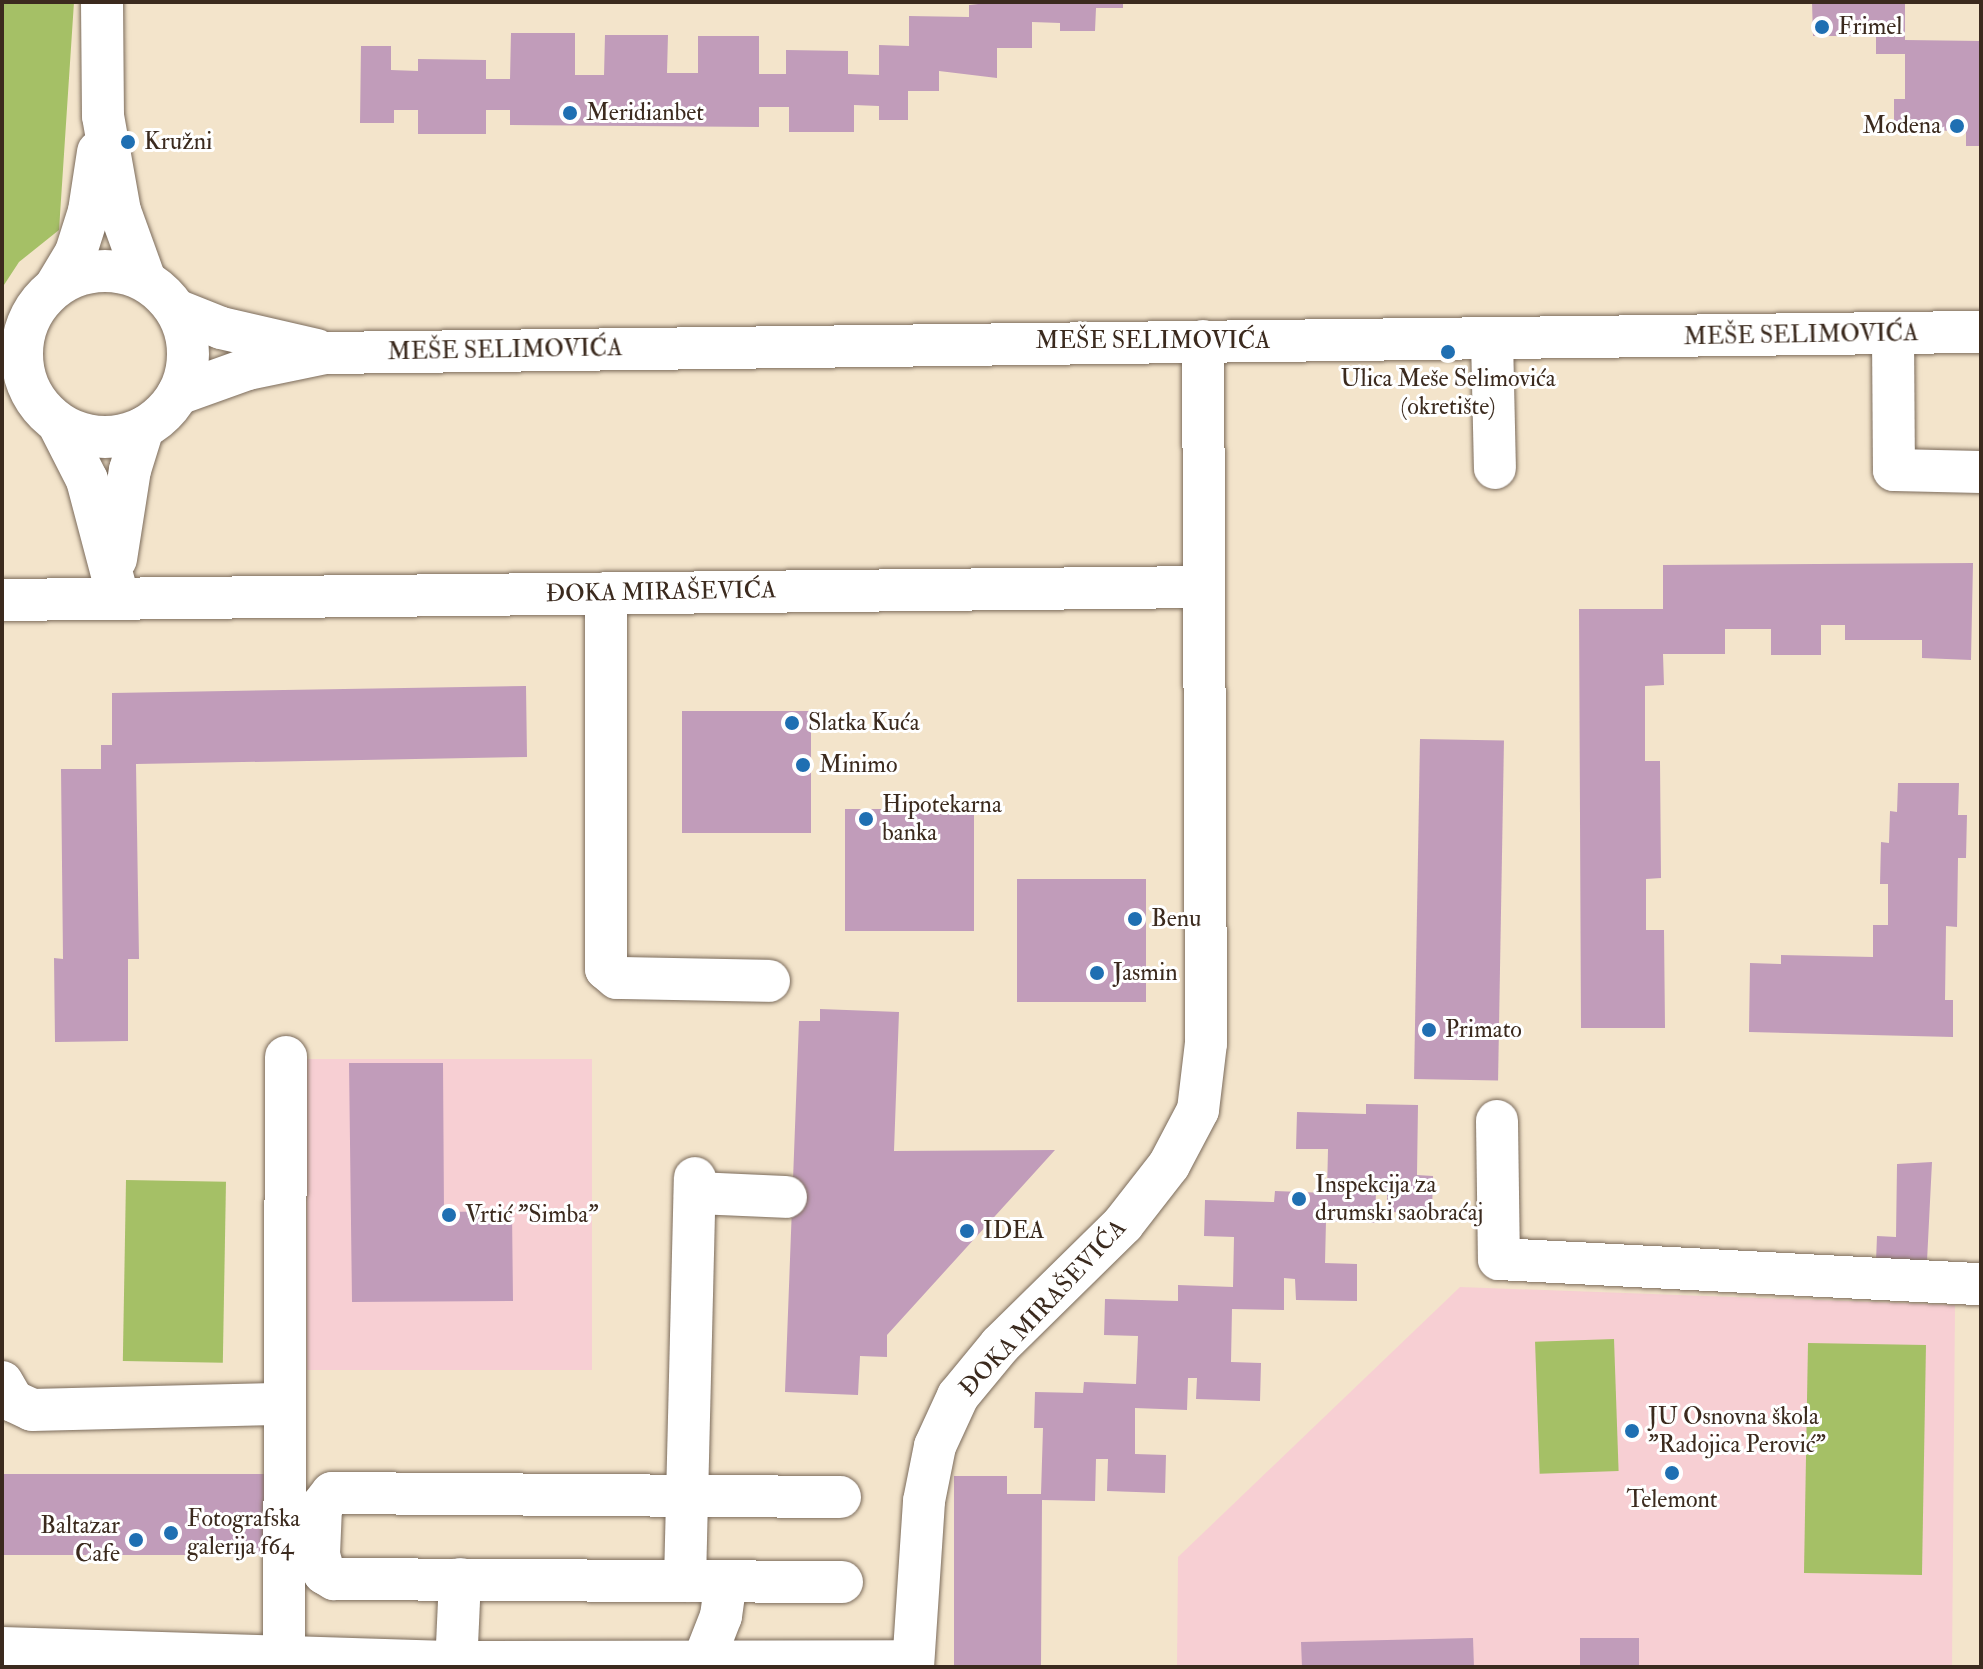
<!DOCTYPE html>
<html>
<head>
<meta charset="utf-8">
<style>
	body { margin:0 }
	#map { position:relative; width:1983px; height:1669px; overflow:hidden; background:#f3e4cb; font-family:"IM FELL Double Pica",serif }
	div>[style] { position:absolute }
	.built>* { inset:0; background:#f7cfd3; transform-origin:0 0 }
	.green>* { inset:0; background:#a5c066; transform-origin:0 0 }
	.building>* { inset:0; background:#c19cba; transform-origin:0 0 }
	.roads { filter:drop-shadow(0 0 2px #7b6b5b) drop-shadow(0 0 2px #7b6b5b) }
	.minor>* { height:42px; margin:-21px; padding:0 21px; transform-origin:21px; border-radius:21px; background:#fff }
	.minor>.ring { margin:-21px; padding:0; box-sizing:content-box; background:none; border:42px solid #fff; border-radius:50% }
	.dots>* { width:22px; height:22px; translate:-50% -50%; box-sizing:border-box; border:4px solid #fff; border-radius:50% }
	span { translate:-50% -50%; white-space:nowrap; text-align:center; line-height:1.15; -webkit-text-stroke:6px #fff; paint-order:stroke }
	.poi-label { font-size:24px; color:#3b2a1e }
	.left { translate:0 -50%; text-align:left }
	.right { translate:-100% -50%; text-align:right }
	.street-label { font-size:24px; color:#3b2a1e }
	.frame { position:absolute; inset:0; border:4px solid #3b2a1e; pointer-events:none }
</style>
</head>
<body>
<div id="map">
	<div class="built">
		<div style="left:307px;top:1059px;width:285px;height:311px"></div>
		<div style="clip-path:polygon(1460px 1287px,1955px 1305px,1952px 1667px,1177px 1667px,1178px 1557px)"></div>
	</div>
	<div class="green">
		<div style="clip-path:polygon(2px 2px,74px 2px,59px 230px,19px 262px,2px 288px)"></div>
		<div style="left:126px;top:1180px;width:100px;height:181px;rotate:1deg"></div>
		<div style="left:1614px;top:1339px;width:132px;height:79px;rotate:88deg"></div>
		<div style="left:1808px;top:1343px;width:118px;height:230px;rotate:1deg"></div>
	</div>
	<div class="building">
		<div style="clip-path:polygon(997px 2px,1123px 2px,1123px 8px,1096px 8px,1095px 31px,1060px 31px,1060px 23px,1032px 22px,1032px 48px,997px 48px,997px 78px,939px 71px,939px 91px,908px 91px,908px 120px,879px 120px,879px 106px,854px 105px,854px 132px,789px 132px,789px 107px,759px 107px,759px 127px,510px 125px,510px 110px,486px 110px,486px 134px,418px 134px,418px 110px,394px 110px,394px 123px,360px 123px,361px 46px,391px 46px,391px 70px,418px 71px,418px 59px,486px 60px,486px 79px,510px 79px,511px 33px,575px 33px,575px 75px,604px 75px,605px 35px,668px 35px,667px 73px,698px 73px,698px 36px,759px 36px,759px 74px,786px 74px,786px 50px,848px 51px,848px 74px,879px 75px,879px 45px,909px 46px,909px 16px,969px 17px,969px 5px)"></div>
		<div style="clip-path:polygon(1812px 2px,1905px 2px,1905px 40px,1981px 41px,1981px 146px,1966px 146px,1966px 131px,1894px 130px,1894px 99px,1905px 99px,1905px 54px,1876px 54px,1876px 36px,1813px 36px)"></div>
		<div style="clip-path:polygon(1973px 563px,1971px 660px,1922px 658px,1922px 640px,1845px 640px,1845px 625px,1821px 625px,1821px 655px,1771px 655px,1771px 629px,1725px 629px,1725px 654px,1663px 654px,1664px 685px,1645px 686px,1645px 761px,1660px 761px,1661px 878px,1646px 879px,1646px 930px,1664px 930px,1665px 1028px,1581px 1028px,1579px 609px,1663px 609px,1663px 565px)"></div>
		<div style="clip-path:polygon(526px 686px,527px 757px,136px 764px,139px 959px,128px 959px,128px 1041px,55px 1042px,54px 958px,63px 959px,61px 769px,101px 769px,101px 745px,112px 745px,112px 693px)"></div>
		<div style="left:682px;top:711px;width:129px;height:122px"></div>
		<div style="left:1420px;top:739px;width:84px;height:340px;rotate:1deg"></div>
		<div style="clip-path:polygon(1898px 783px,1959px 783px,1958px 815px,1967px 815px,1966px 858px,1958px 858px,1957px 927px,1946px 926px,1945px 1000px,1953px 1000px,1953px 1037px,1749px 1032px,1750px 963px,1781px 964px,1781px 955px,1873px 957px,1873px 925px,1888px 925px,1888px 884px,1880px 884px,1881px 842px,1889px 843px,1890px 811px,1897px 812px)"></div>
		<div style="left:845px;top:809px;width:129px;height:122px"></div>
		<div style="left:1017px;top:879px;width:129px;height:123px"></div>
		<div style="clip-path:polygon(820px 1009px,899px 1012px,894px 1151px,1055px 1150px,887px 1335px,887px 1357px,860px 1356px,858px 1395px,785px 1392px,799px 1021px,820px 1021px)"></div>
		<div style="clip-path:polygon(349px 1063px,443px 1063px,444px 1212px,512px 1211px,513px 1301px,352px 1302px)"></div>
		<div style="clip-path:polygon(1366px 1104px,1418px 1105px,1417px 1175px,1433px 1176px,1432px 1213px,1387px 1212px,1387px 1191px,1376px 1191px,1375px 1223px,1326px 1221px,1325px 1263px,1357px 1264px,1357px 1301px,1296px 1300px,1295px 1279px,1284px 1278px,1284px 1310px,1232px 1309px,1231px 1362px,1261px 1363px,1260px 1401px,1196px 1399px,1197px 1378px,1188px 1378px,1187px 1410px,1135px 1408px,1135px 1454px,1166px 1455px,1165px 1493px,1107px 1491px,1108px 1459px,1096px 1459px,1095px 1501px,1042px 1500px,1041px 1667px,954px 1667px,954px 1476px,1007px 1476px,1007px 1494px,1041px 1494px,1043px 1428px,1034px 1428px,1035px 1392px,1083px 1393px,1084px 1382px,1136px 1384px,1138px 1336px,1104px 1335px,1105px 1299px,1178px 1301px,1178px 1285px,1233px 1287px,1234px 1237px,1204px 1236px,1205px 1200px,1274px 1202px,1275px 1191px,1327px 1193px,1328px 1149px,1296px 1149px,1297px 1112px,1366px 1114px)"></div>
		<div style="clip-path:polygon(1932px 1162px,1927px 1261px,1876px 1261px,1877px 1236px,1896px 1237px,1897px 1164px)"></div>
		<div style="left:2px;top:1474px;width:271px;height:81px"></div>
		<div style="clip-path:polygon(1473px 1638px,1474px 1667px,1302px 1667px,1301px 1642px)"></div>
		<div style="left:1639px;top:1638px;width:29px;height:59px;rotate:90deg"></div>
	</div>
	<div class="roads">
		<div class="minor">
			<div style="left:102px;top:2px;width:114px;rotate:89.5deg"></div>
			<div style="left:103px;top:116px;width:97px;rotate:79.9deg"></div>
			<div style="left:120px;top:211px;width:73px;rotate:70.1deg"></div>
			<div class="ring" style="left:22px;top:271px;width:124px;height:124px"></div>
			<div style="left:57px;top:284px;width:37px;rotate:-59deg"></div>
			<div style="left:76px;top:252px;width:43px;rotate:-72.4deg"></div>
			<div style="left:89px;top:211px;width:60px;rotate:-81.3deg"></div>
			<div style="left:176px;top:310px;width:48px;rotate:21.8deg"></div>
			<div style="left:221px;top:328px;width:98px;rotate:13deg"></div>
			<div style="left:1893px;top:334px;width:136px;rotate:89.6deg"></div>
			<div style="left:1894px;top:470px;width:87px;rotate:1.3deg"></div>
			<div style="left:1492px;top:339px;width:129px;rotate:88.7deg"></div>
			<div style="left:178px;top:394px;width:74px;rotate:-19.7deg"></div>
			<div style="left:248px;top:369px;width:79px;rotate:-11.7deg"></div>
			<div style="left:325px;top:353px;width:1656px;rotate:-0.73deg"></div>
			<div style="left:58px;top:423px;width:64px;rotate:63deg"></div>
			<div style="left:87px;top:480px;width:121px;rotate:75.2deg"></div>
			<div style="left:116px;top:559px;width:90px;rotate:-81.1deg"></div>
			<div style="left:130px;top:470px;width:44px;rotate:-72.8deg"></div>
			<div style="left:606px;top:593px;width:376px;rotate:90deg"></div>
			<div style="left:606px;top:969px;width:14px;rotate:39deg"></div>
			<div style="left:617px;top:978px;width:152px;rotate:1.1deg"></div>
			<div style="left:2px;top:600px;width:1202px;rotate:-0.62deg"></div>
			<div style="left:1497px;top:1121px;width:138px;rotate:89.2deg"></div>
			<div style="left:1499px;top:1259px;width:483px;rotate:3deg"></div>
			<div style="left:695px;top:1193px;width:91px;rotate:2.5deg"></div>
			<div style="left:2px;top:1382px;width:22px;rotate:60deg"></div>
			<div style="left:13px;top:1401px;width:21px;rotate:25deg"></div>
			<div style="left:32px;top:1410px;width:253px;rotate:-1.4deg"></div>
			<div style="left:840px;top:1497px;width:508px;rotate:-179.55deg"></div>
			<div style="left:332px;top:1493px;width:18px;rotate:128deg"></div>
			<div style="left:321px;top:1507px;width:48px;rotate:92.4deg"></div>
			<div style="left:319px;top:1555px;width:19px;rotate:74deg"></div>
			<div style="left:324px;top:1573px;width:12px;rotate:31deg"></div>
			<div style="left:334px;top:1579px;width:508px;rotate:0.34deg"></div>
			<div style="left:685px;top:1581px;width:403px;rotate:-88.6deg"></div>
			<div style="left:2px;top:1648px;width:454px;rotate:1.8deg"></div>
			<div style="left:456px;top:1662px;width:457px;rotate:-0.1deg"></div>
			<div style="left:284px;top:1657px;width:600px;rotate:-89.81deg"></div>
			<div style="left:703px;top:1662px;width:49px;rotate:-68.6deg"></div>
			<div style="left:721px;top:1616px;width:35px;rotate:-82deg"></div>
			<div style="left:456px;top:1667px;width:88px;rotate:-87.4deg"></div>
			<div style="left:913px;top:1667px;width:166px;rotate:-86.2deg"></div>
			<div style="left:924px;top:1501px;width:56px;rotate:-78.7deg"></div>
			<div style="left:935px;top:1446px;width:55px;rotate:-65.3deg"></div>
			<div style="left:958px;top:1396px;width:66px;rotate:-50.5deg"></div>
			<div style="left:1000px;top:1345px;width:173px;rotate:-44.5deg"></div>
			<div style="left:1123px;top:1224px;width:75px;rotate:-52.1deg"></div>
			<div style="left:1169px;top:1165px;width:62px;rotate:-62.2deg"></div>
			<div style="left:1198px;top:1110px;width:67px;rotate:-83.2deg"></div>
			<div style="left:1206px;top:1043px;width:702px;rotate:-90.24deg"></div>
		</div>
	</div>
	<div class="dots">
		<div style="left:1822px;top:27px;background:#1f6fb2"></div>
		<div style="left:570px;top:113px;background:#1f6fb2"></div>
		<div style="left:1957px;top:126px;background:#1f6fb2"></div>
		<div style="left:128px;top:142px;background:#1f6fb2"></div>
		<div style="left:1448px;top:352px;background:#1f6fb2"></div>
		<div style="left:792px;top:723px;background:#1f6fb2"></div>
		<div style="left:803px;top:765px;background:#1f6fb2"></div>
		<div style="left:866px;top:819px;background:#1f6fb2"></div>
		<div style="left:1135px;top:919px;background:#1f6fb2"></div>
		<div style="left:1097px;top:973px;background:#1f6fb2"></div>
		<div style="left:1429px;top:1030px;background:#1f6fb2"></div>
		<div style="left:1299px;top:1199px;background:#1f6fb2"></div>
		<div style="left:449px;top:1215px;background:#1f6fb2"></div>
		<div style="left:967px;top:1231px;background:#1f6fb2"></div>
		<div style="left:1632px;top:1431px;background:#1f6fb2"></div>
		<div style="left:1672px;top:1473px;background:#1f6fb2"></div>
		<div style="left:171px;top:1533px;background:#1f6fb2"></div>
		<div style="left:136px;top:1540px;background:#1f6fb2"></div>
	</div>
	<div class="poi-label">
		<span class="left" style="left:1838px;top:27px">Frimel</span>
		<span class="left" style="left:586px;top:113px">Meridianbet</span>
		<span class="right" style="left:1941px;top:126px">Modena</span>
		<span class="left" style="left:144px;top:142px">Kružni</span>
		<span style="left:1448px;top:393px">Ulica Meše Selimovića<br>(okretište)</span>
		<span class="left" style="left:808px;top:723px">Slatka Kuća</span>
		<span class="left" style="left:819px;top:765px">Minimo</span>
		<span class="left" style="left:882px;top:819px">Hipotekarna<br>banka</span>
		<span class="left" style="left:1151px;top:919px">Benu</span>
		<span class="left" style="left:1113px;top:973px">Jasmin</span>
		<span class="left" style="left:1445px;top:1030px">Primato</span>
		<span class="left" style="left:1315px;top:1199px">Inspekcija za<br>drumski saobraćaj</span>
		<span class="left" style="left:465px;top:1215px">Vrtić "Simba"</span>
		<span class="left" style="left:983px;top:1231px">IDEA</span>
		<span class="left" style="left:1648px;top:1431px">JU Osnovna škola<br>"Radojica Perović"</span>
		<span style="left:1672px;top:1500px">Telemont</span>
		<span class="left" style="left:187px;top:1533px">Fotografska<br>galerija f64</span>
		<span class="right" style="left:120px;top:1540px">Baltazar<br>Cafe</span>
	</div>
	<div class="street-label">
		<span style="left:1801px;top:335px;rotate:-1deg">MEŠE SELIMOVIĆA</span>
		<span style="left:1153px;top:341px">MEŠE SELIMOVIĆA</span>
		<span style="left:505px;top:350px;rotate:-1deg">MEŠE SELIMOVIĆA</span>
		<span style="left:661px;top:592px;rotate:-1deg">ĐOKA MIRAŠEVIĆA</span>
		<span style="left:1043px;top:1308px;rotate:-47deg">ĐOKA MIRAŠEVIĆA</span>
	</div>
	<div class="frame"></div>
</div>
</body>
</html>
